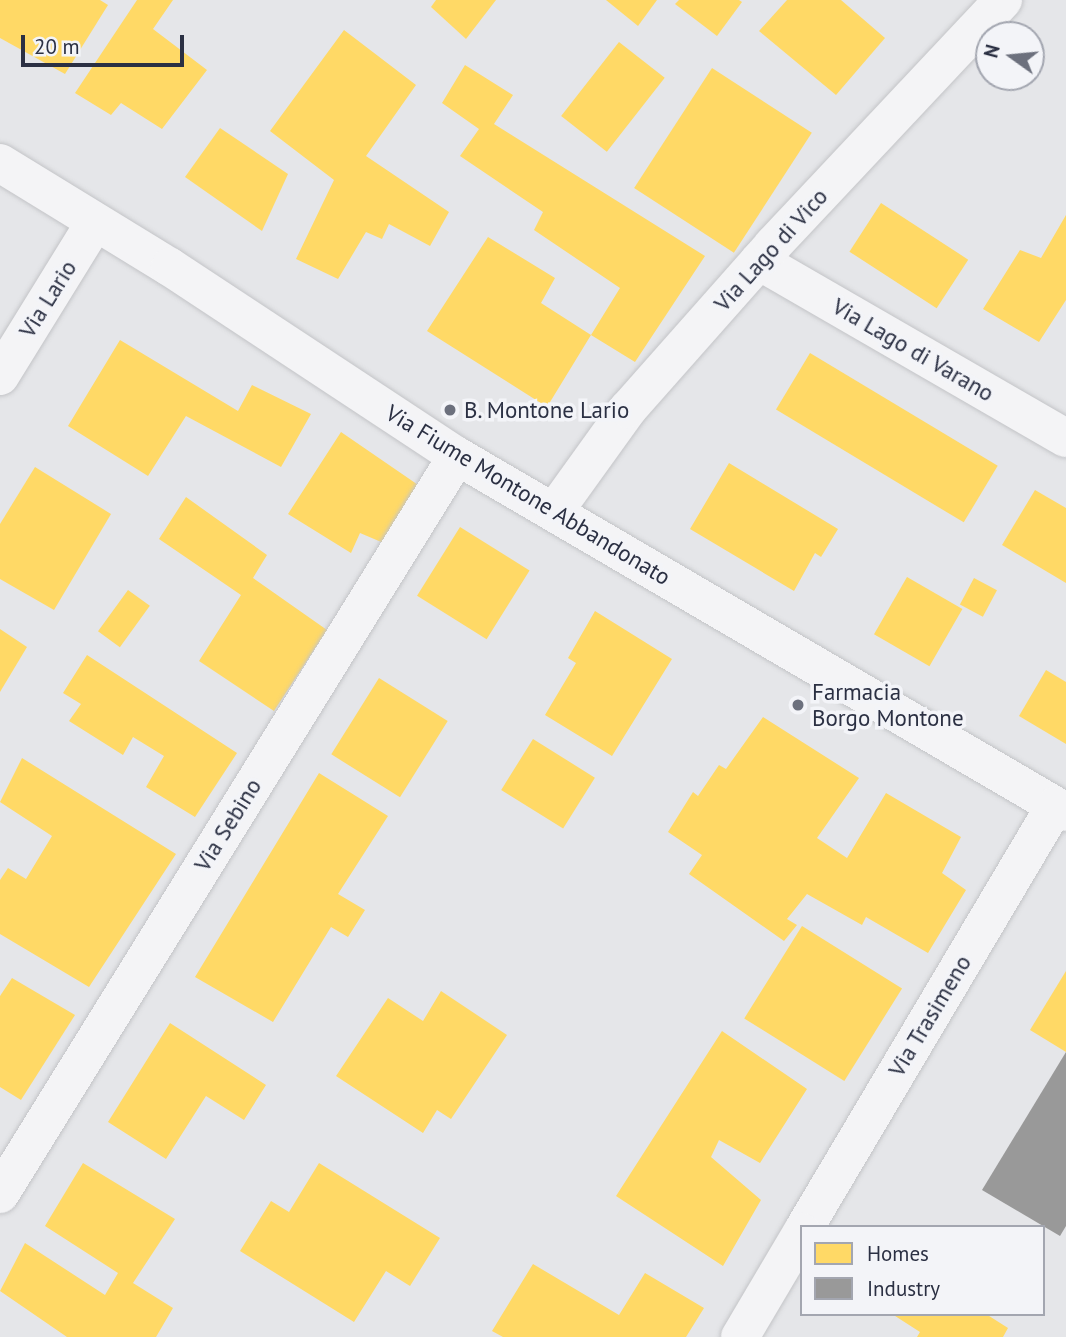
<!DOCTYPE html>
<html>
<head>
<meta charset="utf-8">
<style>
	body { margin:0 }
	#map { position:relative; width:1066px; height:1337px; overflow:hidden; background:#e5e6e9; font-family:"PT Sans",sans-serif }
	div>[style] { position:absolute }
	.homes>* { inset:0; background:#ffd966; transform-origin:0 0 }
	.industry>* { inset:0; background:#999 }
	.roads { filter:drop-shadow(0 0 2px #c3c4c7) drop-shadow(0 0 2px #c3c4c7) }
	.minor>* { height:38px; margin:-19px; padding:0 19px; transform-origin:19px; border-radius:19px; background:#f4f4f6 }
	.dots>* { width:19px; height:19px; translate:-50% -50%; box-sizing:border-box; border:4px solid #f3f4f8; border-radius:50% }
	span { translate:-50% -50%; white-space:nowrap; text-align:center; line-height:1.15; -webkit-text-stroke:7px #f3f4f8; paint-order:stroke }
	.street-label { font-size:23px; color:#2b3043 }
	.poi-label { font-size:23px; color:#2b3043 }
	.left { translate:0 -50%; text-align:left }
	.legend { position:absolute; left:800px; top:1225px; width:245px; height:91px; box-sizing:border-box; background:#f3f4f8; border:2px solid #a3a6b0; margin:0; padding:9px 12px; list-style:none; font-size:21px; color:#2b3043 }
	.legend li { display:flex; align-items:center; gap:14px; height:35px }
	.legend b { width:35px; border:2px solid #a3a6b0 }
	.north { position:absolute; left:975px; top:21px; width:70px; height:70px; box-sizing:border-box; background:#f3f4f8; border:2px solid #a3a6b0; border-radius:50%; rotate:285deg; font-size:19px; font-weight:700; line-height:28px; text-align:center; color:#2b3043 }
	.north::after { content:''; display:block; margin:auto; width:24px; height:32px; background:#6c707d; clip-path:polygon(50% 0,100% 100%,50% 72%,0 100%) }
	.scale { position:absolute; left:21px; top:35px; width:163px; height:32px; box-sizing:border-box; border:4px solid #2b3043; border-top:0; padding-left:9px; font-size:21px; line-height:24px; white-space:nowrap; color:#2b3043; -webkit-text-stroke:5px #f3f4f8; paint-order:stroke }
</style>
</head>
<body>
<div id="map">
	<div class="homes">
		<div style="clip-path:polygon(0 0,100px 0,108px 5px,65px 74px,0 38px)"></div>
		<div style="clip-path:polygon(137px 0,173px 0,153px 29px,207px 70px,162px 129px,121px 103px,111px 115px,75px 93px)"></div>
		<div style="clip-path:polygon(436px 0,496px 0,466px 39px,431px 7px)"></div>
		<div style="clip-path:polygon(606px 0,657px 0,638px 26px)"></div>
		<div style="clip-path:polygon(679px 0,739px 0,742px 2px,717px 36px,675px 4px)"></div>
		<div style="clip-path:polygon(787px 0,841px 0,885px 38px,836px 95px,759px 31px)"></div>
		<div style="clip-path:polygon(344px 30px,416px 85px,366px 156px,449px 212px,430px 246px,389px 224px,382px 239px,366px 232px,338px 279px,296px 259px,334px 180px,270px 131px)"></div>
		<div style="left:619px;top:42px;width:58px;height:94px;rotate:38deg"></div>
		<div style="clip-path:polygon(465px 65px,513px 95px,494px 124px,705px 256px,635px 362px,591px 335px,547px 407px,427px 331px,488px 237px,555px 278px,541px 303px,591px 335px,620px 288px,534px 230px,543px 212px,460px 156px,479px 129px,442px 103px)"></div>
		<div style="left:712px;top:68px;width:119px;height:143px;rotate:33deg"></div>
		<div style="clip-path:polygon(220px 128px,288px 174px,262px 231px,185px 177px)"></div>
		<div style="left:881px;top:203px;width:104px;height:58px;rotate:33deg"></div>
		<div style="clip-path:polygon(1066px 215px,1066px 300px,1039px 342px,983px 309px,1020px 250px,1041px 258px)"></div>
		<div style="clip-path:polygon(120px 340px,238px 411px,252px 385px,311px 414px,281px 467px,186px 416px,148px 476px,68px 426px)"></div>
		<div style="left:810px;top:353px;width:219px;height:66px;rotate:31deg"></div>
		<div style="clip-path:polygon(341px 432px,424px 489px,393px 547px,360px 533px,351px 553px,288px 514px)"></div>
		<div style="clip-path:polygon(729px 463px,838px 529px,821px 557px,815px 553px,794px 591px,690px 529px)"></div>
		<div style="clip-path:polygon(35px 467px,111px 514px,54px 610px,0 579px,0 524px)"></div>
		<div style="clip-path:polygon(1035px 490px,1066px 508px,1066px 583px,1002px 545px)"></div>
		<div style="clip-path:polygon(186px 497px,267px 555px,253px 578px,327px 630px,274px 711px,199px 661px,241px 595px,159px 539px)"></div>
		<div style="left:460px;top:527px;width:82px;height:81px;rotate:32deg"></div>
		<div style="left:907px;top:577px;width:64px;height:66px;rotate:30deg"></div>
		<div style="left:974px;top:578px;width:26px;height:30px;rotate:28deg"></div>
		<div style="left:128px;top:590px;width:27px;height:51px;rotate:36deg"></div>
		<div style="clip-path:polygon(595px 611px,672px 659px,612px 756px,545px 715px,576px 663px,568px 658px)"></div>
		<div style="clip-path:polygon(0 629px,27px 647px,0 692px)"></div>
		<div style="clip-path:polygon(87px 655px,237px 753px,195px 817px,146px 787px,164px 756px,133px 737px,123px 755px,69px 721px,81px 704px,63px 693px)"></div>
		<div style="clip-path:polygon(1046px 670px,1066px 682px,1066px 744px,1019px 716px)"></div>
		<div style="left:379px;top:678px;width:81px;height:90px;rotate:32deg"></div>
		<div style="clip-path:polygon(763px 717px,859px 778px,817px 838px,847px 858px,886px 793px,961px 837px,942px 873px,966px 890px,928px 953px,866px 917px,862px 925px,807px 894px,787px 919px,797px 925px,784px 941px,689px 874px,702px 855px,668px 832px,693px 792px,698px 796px,719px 765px,726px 769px)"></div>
		<div style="left:533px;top:739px;width:73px;height:60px;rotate:32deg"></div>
		<div style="clip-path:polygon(22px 758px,176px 854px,89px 987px,0 934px,0 880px,8px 868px,26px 879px,52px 836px,0 802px)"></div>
		<div style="clip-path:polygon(319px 773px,388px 816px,338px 894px,365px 910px,348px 937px,331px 927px,273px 1022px,195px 977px)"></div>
		<div style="left:802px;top:926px;width:118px;height:109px;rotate:32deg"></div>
		<div style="clip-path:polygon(1066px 971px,1066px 1052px,1030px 1030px)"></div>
		<div style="clip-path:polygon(12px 978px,75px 1015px,21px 1100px,0 1087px,0 996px)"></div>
		<div style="clip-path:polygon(441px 991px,507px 1035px,451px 1119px,437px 1110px,423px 1133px,336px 1076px,388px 998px,423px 1021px)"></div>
		<div style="clip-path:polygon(170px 1023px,266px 1085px,244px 1120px,206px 1096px,166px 1159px,108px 1122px)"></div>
		<div style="clip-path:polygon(722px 1031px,807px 1089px,760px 1163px,719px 1140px,711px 1157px,761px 1200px,723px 1266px,616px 1196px)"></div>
		<div style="clip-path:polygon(83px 1163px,175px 1219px,133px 1283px,173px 1308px,156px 1337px,67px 1337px,0 1291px,25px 1243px,105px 1295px,118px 1273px,45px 1226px)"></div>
		<div style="clip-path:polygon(319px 1163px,440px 1238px,410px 1286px,386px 1271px,354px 1322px,240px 1251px,271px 1201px,289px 1212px)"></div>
		<div style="clip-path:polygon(533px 1264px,619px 1315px,645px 1273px,704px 1308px,686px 1337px,503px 1337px,492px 1331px)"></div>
		<div style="clip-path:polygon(892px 1314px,986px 1314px,1008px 1328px,1003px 1337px,917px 1337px,920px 1332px)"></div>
	</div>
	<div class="industry">
		<div style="clip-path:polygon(1066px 1052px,1066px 1226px,1060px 1236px,982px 1190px)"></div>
	</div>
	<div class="roads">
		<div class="minor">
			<div style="left:0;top:163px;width:199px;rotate:31.5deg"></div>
			<div style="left:170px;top:267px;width:344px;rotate:33.4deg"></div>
			<div style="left:457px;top:456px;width:705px;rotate:30.31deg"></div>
			<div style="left:759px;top:261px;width:354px;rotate:30deg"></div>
			<div style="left:0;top:376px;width:181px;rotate:-58.3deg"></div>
			<div style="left:554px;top:512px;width:127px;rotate:-54.3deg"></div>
			<div style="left:628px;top:409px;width:219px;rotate:-48.5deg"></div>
			<div style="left:773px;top:245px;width:336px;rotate:-46.8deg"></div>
			<div style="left:0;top:1194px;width:868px;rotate:-58.23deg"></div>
			<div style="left:805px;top:1227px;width:490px;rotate:-59.3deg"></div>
			<div style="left:740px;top:1337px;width:122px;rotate:-59.4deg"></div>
		</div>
	</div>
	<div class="dots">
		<div style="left:450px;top:410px;background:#6c707d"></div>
		<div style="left:798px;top:705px;background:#6c707d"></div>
	</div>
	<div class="street-label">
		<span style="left:771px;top:250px;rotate:-48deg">Via Lago di Vico</span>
		<span style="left:48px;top:299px;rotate:-58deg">Via Lario</span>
		<span style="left:913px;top:350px;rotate:30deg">Via Lago di Varano</span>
		<span style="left:528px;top:495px;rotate:31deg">Via Fiume Montone Abbandonato</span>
		<span style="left:228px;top:825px;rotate:-58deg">Via Sebino</span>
		<span style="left:930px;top:1016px;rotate:-59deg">Via Trasimeno</span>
	</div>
	<div class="poi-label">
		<span class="left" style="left:464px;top:410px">B. Montone Lario</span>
		<span class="left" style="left:812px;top:705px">Farmacia<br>Borgo Montone</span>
	</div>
	<ul class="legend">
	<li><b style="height:19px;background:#ffd966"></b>Homes</li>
	<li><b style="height:19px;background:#999"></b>Industry</li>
	</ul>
	<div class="north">N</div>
	<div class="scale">20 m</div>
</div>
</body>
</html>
